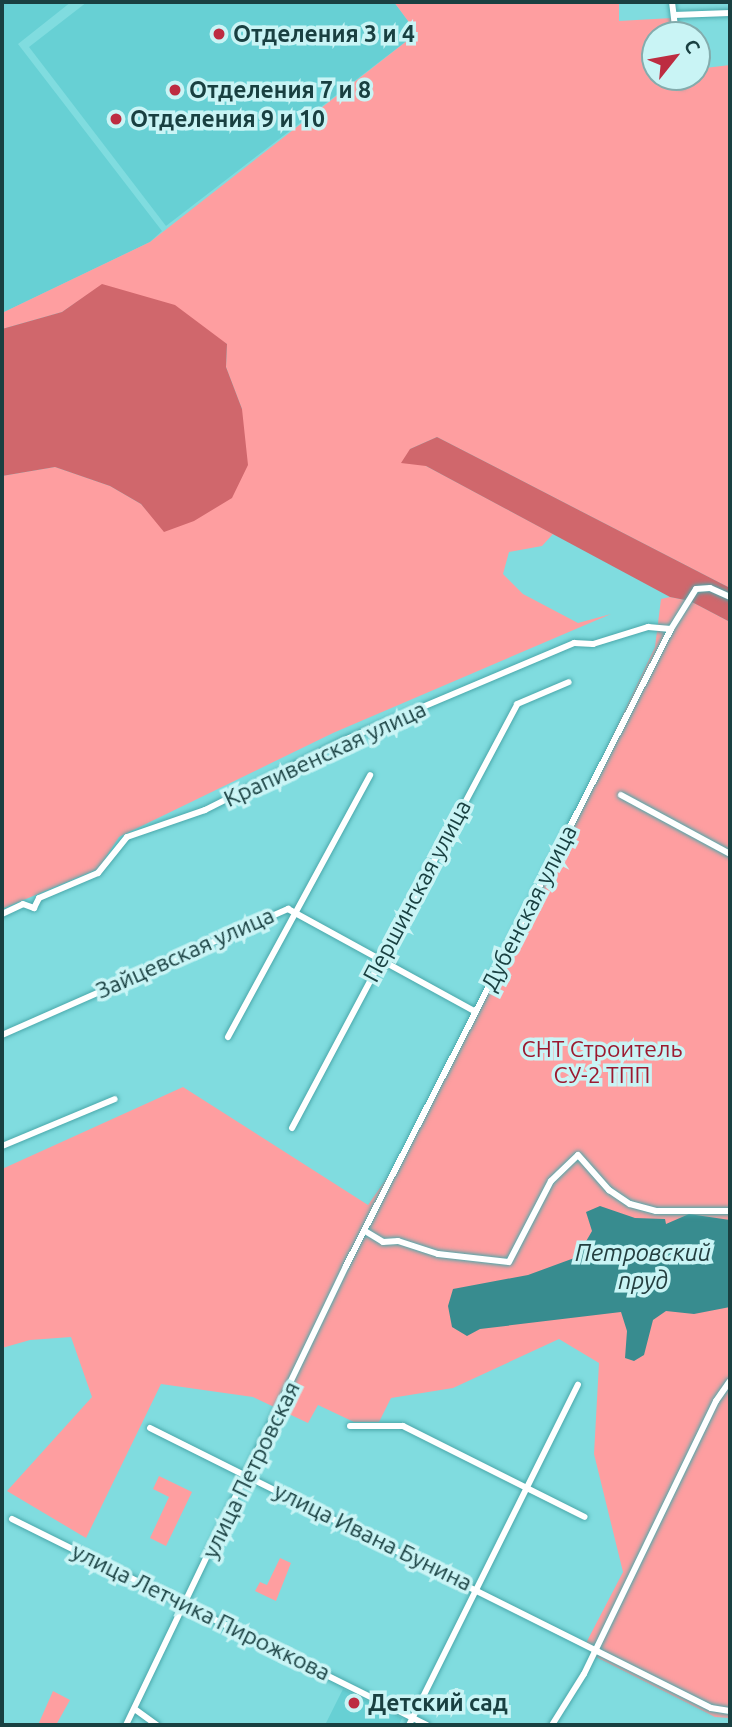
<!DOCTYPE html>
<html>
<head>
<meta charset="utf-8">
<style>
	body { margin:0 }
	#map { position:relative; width:732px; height:1727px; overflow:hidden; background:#80dcdf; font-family:Ubuntu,sans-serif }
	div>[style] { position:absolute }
	.built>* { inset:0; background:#67d0d4 }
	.green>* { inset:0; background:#fe9ea0 }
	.forest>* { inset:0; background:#d0676c }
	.water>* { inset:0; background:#388c8f }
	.roads { filter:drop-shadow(0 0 2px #4aa8ab) drop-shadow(0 0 2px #4aa8ab) }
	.minor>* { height:6px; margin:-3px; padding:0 3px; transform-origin:3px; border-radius:3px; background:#fff }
	.dots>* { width:19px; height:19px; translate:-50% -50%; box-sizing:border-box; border:4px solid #c9f4f5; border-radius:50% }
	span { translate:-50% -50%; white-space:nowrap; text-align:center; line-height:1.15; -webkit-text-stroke:7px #c9f4f5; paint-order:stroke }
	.poi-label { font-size:23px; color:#194041; font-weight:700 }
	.left { translate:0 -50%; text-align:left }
	.street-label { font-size:23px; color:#194041 }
	.park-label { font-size:23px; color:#9c1a30 }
	.water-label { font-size:24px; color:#233e3f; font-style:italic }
	.frame { position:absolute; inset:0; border:4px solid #194041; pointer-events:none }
	.north { position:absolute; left:641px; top:21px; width:70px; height:70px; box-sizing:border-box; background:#c9f4f5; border:2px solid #83acad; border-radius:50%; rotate:59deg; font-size:19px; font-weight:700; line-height:28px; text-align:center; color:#194041 }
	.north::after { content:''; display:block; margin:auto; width:24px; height:32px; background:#bd2c41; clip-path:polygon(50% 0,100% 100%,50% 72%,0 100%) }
</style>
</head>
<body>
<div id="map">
	<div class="built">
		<div style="clip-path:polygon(2px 2px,71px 2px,18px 44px,162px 231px,150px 242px,2px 313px)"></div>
		<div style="clip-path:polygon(87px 2px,394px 2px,417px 33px,166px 226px,29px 47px)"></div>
		<div style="clip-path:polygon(343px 1689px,402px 1718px,399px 1725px,325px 1725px)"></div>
	</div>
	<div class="green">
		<div style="clip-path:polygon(394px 2px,619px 2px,619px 21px,672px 18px,674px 35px,655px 35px,655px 77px,697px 77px,697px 69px,730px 65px,730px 588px,437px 437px,410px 449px,426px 466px,553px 534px,542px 546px,509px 552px,503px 574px,523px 594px,578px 623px,611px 614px,333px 733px,119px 837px,98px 869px,2px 909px,2px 476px,55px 467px,110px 486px,141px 504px,165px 531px,242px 409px,226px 367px,227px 344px,102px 285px,62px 312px,2px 329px,2px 313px,150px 242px,417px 33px)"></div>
		<div style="clip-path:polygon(670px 597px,690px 601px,730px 622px,730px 1718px,715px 1717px,596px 1657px,585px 1645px,623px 1572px,594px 1454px,599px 1363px,559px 1339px,453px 1388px,391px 1398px,379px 1422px,354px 1422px,318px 1405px,308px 1423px,253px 1397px,161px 1384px,86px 1538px,7px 1491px,92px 1397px,71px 1337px,30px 1340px,2px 1348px,2px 1169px,183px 1087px,368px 1205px,400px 1159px,576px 812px,655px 647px,661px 599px)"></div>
		<div style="clip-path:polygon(159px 1476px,192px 1492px,166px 1546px,150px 1538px,169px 1497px,153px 1489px)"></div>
		<div style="clip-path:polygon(280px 1558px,291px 1563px,276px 1601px,255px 1591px,260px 1582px,267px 1585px)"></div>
		<div style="clip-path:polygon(53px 1691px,70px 1700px,56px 1725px,38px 1725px)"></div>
	</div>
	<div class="forest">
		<div style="clip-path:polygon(102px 284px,175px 305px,227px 344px,226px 367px,242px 409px,248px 465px,232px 498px,194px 521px,164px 532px,141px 504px,110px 486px,55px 467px,2px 476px,2px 329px,62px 312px)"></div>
		<div style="clip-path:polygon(437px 437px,730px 588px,730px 622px,690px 601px,670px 597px,426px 466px,401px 463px,410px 449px)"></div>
	</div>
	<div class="water">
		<div style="clip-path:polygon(600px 1206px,635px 1218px,665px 1219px,666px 1224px,689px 1214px,730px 1220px,730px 1307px,694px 1314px,666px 1311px,653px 1320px,644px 1355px,634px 1361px,625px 1358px,627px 1331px,621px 1312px,480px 1329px,467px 1336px,452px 1327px,448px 1306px,453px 1289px,528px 1275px,577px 1257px,592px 1231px,586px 1212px)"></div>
	</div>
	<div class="roads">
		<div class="minor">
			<div style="left:672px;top:2px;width:33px;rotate:83deg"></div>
			<div style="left:674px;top:15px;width:56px;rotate:-2deg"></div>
			<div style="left:681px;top:77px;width:8px;rotate:83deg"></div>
			<div style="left:621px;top:795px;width:124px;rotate:28.4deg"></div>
			<div style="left:2px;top:914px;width:23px;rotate:-25deg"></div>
			<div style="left:23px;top:904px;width:12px;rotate:20deg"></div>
			<div style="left:34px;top:908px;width:11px;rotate:-63deg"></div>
			<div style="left:39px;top:898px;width:64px;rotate:-23deg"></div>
			<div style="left:98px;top:873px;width:46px;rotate:-51.1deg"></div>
			<div style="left:127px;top:837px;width:83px;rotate:-19.1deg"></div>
			<div style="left:205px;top:810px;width:153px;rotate:-26.7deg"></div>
			<div style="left:342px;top:741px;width:252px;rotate:-22.9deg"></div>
			<div style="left:574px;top:643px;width:19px;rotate:3deg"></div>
			<div style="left:593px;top:644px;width:58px;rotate:-17.2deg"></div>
			<div style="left:648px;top:627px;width:23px;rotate:5deg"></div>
			<div style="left:2px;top:1035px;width:313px;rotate:-23.8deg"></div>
			<div style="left:288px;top:909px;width:214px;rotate:28.7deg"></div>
			<div style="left:228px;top:1037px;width:298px;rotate:-61.5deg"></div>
			<div style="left:292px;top:1128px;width:480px;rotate:-62deg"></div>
			<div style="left:517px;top:704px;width:56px;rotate:-22.9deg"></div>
			<div style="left:2px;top:1146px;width:122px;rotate:-22.6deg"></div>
			<div style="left:365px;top:1231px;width:21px;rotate:31deg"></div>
			<div style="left:383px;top:1242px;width:15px;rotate:-4deg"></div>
			<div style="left:398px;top:1241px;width:42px;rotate:18deg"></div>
			<div style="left:438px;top:1254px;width:71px;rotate:6.4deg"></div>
			<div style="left:509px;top:1262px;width:91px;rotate:-62.6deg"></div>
			<div style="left:551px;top:1181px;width:37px;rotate:-44deg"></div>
			<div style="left:578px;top:1155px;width:47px;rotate:48.5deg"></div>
			<div style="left:609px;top:1190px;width:25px;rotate:34deg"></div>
			<div style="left:630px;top:1204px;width:27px;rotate:15deg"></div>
			<div style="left:656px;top:1211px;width:74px"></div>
			<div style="left:350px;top:1426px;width:53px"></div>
			<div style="left:403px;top:1426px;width:203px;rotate:26.6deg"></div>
			<div style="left:150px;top:1428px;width:627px;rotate:26.52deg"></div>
			<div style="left:711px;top:1708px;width:19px;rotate:9deg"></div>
			<div style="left:12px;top:1519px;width:463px;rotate:26.4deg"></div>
			<div style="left:136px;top:1710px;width:26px;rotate:36deg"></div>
			<div style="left:126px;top:1725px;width:509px;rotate:-64.39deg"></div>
			<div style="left:346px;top:1266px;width:715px;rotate:-62.97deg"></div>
			<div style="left:671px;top:629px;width:47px;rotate:-58deg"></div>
			<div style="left:696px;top:589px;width:14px;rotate:-4deg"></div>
			<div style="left:710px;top:588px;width:22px;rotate:24deg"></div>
			<div style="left:409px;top:1725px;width:380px;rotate:-63.6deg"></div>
			<div style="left:552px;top:1725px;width:60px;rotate:-57.9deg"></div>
			<div style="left:584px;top:1674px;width:303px;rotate:-64.2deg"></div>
			<div style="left:716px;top:1401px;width:24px;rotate:-55deg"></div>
		</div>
	</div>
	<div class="dots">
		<div style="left:219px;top:34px;background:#bd2c41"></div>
		<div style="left:175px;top:90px;background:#bd2c41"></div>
		<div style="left:116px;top:119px;background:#bd2c41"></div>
		<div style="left:354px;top:1703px;background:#bd2c41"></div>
	</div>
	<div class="poi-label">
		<span class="left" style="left:233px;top:34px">Отделения 3 и 4</span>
		<span class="left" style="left:189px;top:90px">Отделения 7 и 8</span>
		<span class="left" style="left:130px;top:119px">Отделения 9 и 10</span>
		<span class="left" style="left:368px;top:1703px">Детский сад</span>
	</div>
	<div class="street-label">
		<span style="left:325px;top:754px;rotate:-25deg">Крапивенская улица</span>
		<span style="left:417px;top:891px;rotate:-62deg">Першинская улица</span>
		<span style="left:529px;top:908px;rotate:-63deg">Дубенская улица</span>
		<span style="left:185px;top:953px;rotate:-24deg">Зайцевская улица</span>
		<span style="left:251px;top:1470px;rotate:-64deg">улица Петровская</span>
		<span style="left:373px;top:1537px;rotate:26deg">улица Ивана Бунина</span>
		<span style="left:201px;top:1612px;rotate:26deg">улица Летчика Пирожкова</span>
	</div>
	<div class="park-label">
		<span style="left:602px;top:1062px">СНТ Строитель<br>СУ-2 ТПП</span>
	</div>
	<div class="water-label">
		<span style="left:643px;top:1267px">Петровский<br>пруд</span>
	</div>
	<div class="frame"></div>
	<div class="north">С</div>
</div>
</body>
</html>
